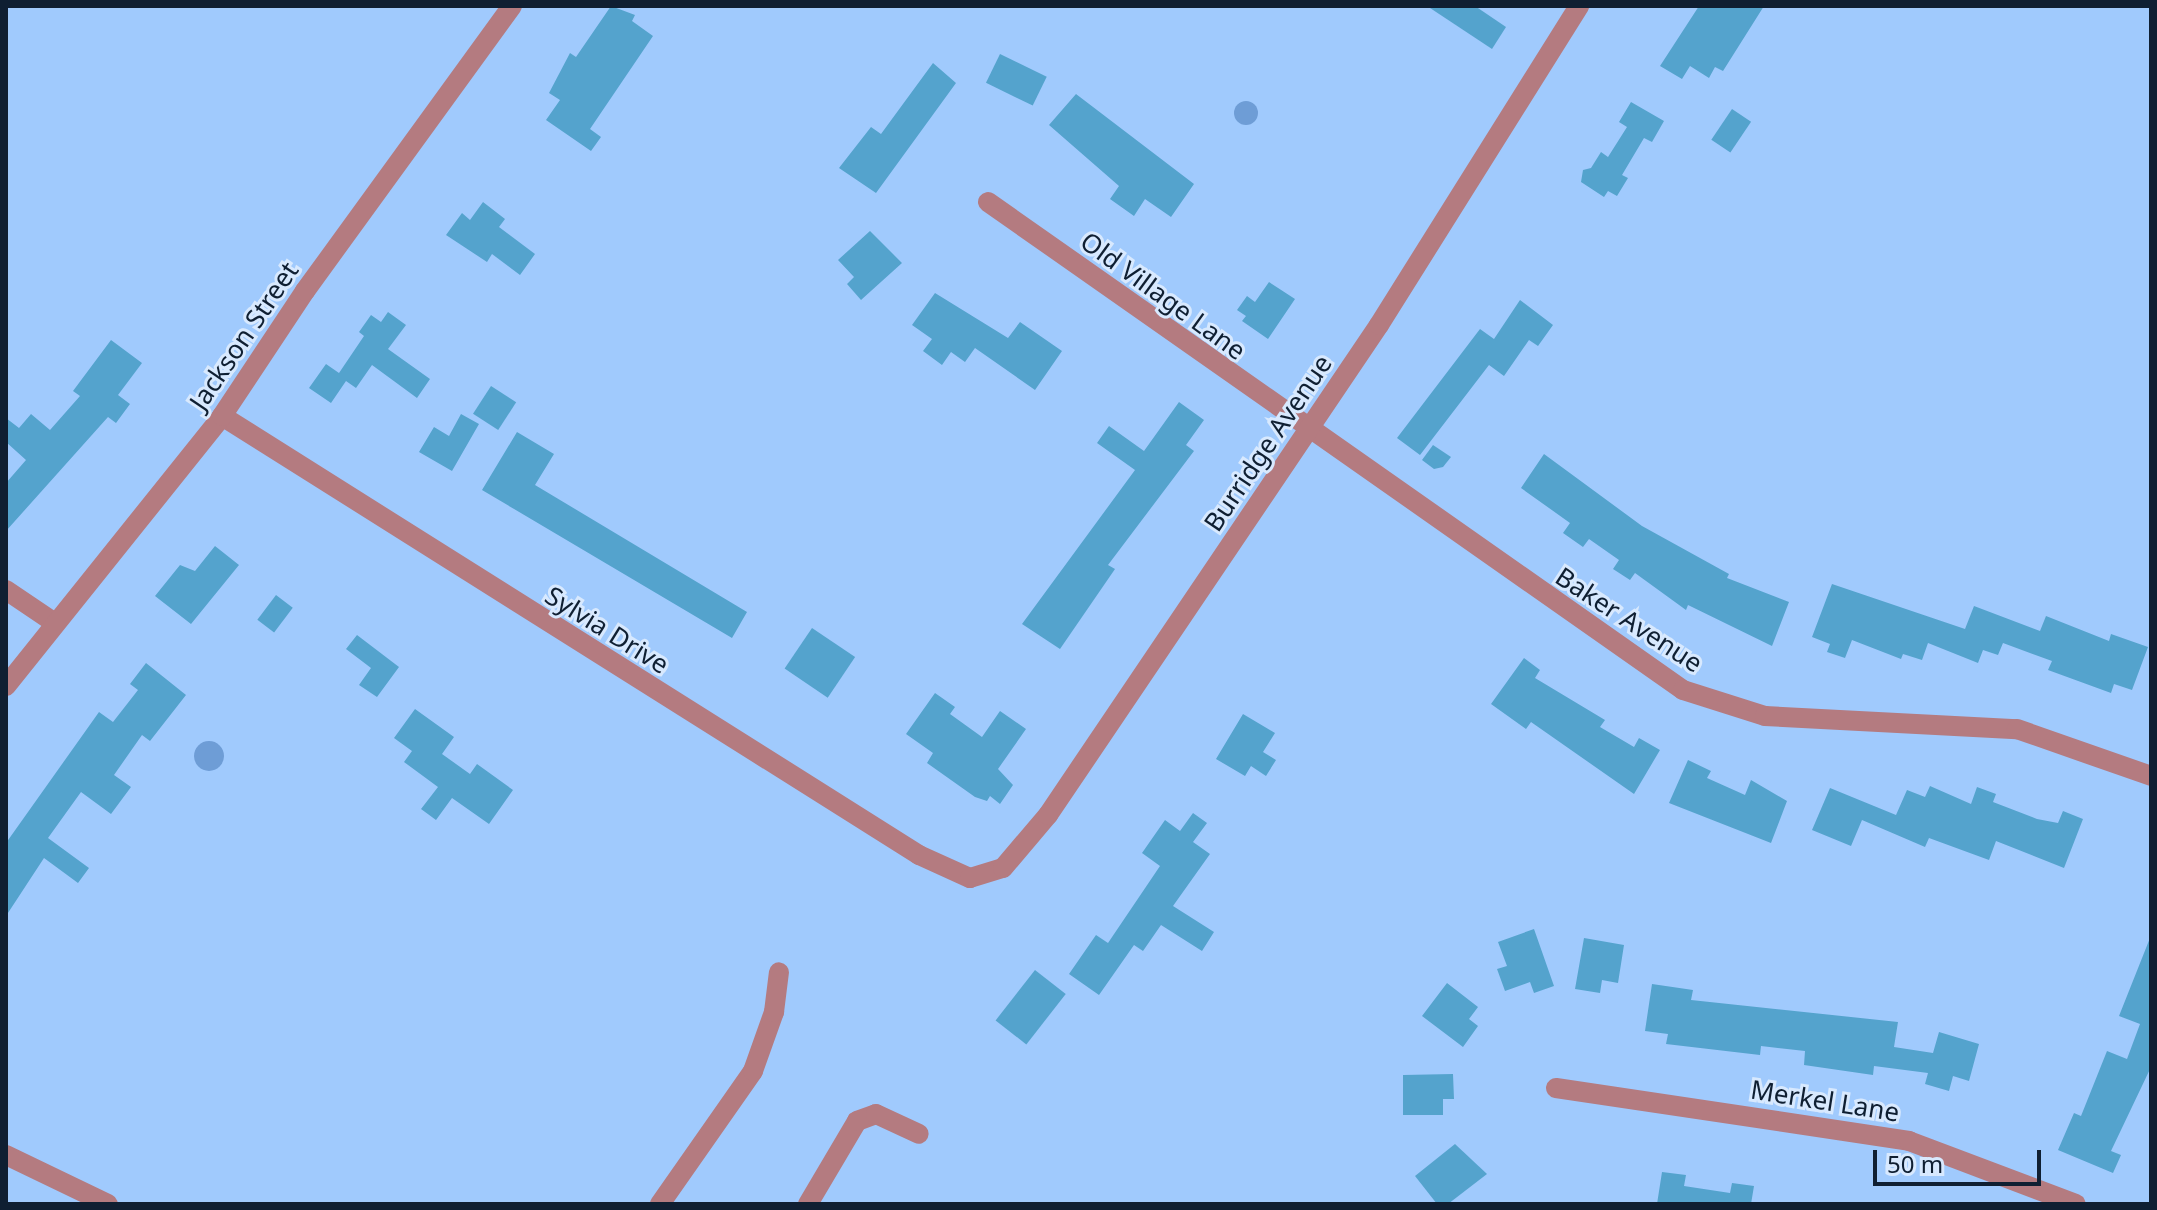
<!DOCTYPE html>
<html>
<head>
<meta charset="utf-8">
<style>
	body { margin:0 }
	#map { position:relative; width:2157px; height:1210px; overflow:hidden; background:#a0cafd; font-family:"Noto Sans",sans-serif }
	div>[style] { position:absolute }
	.water>* { inset:0; background:#6e9dd6 }
	.round { border-radius:50% }
	.building>* { inset:0; background:#54a3cd; transform-origin:0 0 }
	.minor>* { height:20px; margin:-10px; padding:0 10px; transform-origin:10px; border-radius:10px; background:#b47b80 }
	span { translate:-50% -50%; white-space:nowrap; text-align:center; line-height:1.15; -webkit-text-stroke:6px #d8e9fe; paint-order:stroke }
	.street-label { font-size:26px; color:#0f1f32 }
	.frame { position:absolute; inset:0; border:8px solid #0f1f32; pointer-events:none }
	.scale { position:absolute; left:1873px; top:1150px; width:168px; height:36px; box-sizing:border-box; border:4px solid #0f1f32; border-top:0; padding-left:10px; font-size:24px; line-height:28px; white-space:nowrap; color:#0f1f32; -webkit-text-stroke:6px #d8e9fe; paint-order:stroke }
</style>
</head>
<body>
<div id="map">
	<div class="water">
		<div class="round" style="left:1234px;top:101px;width:24px;height:24px"></div>
		<div class="round" style="left:194px;top:741px;width:30px;height:30px"></div>
	</div>
	<div class="building">
		<div style="clip-path:polygon(611px 6px,635px 15px,632px 21px,653px 36px,590px 129px,601px 137px,591px 151px,546px 120px,560px 100px,549px 93px,570px 53px,576px 57px)"></div>
		<div style="clip-path:polygon(1427px 6px,1475px 6px,1506px 27px,1492px 49px)"></div>
		<div style="clip-path:polygon(1699px 6px,1764px 6px,1723px 71px,1715px 67px,1709px 78px,1690px 66px,1682px 79px,1660px 66px)"></div>
		<div style="left:1000px;top:54px;width:52px;height:32px;rotate:26deg"></div>
		<div style="clip-path:polygon(933px 63px,956px 83px,876px 193px,839px 168px,871px 127px,881px 134px)"></div>
		<div style="clip-path:polygon(1076px 94px,1194px 184px,1171px 217px,1145px 199px,1134px 216px,1110px 199px,1119px 186px,1049px 125px)"></div>
		<div style="clip-path:polygon(1631px 102px,1664px 121px,1652px 142px,1644px 138px,1622px 175px,1628px 178px,1617px 196px,1608px 191px,1604px 197px,1581px 182px,1583px 170px,1591px 168px,1601px 152px,1608px 157px,1627px 127px,1619px 122px)"></div>
		<div style="left:1732px;top:109px;width:23px;height:37px;rotate:34deg"></div>
		<div style="clip-path:polygon(483px 202px,505px 219px,499px 227px,535px 254px,520px 275px,492px 254px,487px 262px,446px 235px,462px 213px,470px 220px)"></div>
		<div style="clip-path:polygon(870px 231px,902px 263px,861px 300px,847px 284px,854px 277px,838px 260px)"></div>
		<div style="clip-path:polygon(1269px 282px,1295px 299px,1268px 339px,1242px 321px,1246px 316px,1237px 310px,1247px 296px,1255px 302px)"></div>
		<div style="clip-path:polygon(935px 293px,1008px 338px,1020px 322px,1062px 351px,1035px 390px,975px 348px,965px 362px,951px 352px,942px 365px,923px 351px,932px 339px,912px 325px)"></div>
		<div style="clip-path:polygon(1520px 300px,1553px 325px,1538px 346px,1529px 340px,1504px 376px,1489px 365px,1420px 455px,1397px 438px,1480px 329px,1494px 339px)"></div>
		<div style="clip-path:polygon(388px 312px,406px 325px,388px 349px,430px 379px,417px 398px,372px 365px,356px 388px,346px 381px,331px 403px,309px 388px,326px 364px,339px 373px,364px 336px,359px 332px,371px 315px,381px 322px)"></div>
		<div style="clip-path:polygon(111px 340px,142px 363px,118px 395px,130px 404px,116px 423px,108px 417px,6px 531px,6px 483px,26px 460px,6px 442px,6px 418px,19px 428px,31px 414px,50px 430px,80px 396px,73px 391px)"></div>
		<div style="left:491px;top:386px;width:30px;height:33px;rotate:33deg"></div>
		<div style="clip-path:polygon(1179px 402px,1204px 420px,1186px 445px,1194px 451px,1108px 565px,1115px 569px,1060px 649px,1022px 624px,1135px 470px,1097px 443px,1109px 426px,1144px 451px)"></div>
		<div style="clip-path:polygon(461px 414px,479px 424px,452px 471px,419px 452px,434px 427px,449px 436px)"></div>
		<div style="clip-path:polygon(517px 432px,554px 454px,535px 485px,747px 612px,732px 638px,482px 490px)"></div>
		<div style="clip-path:polygon(1433px 445px,1451px 457px,1443px 467px,1434px 469px,1422px 460px)"></div>
		<div style="clip-path:polygon(1544px 454px,1642px 526px,1729px 574px,1727px 578px,1789px 602px,1772px 646px,1688px 605px,1686px 610px,1635px 573px,1630px 580px,1613px 569px,1619px 560px,1589px 539px,1583px 547px,1563px 533px,1570px 523px,1521px 488px)"></div>
		<div style="clip-path:polygon(215px 546px,239px 565px,191px 624px,155px 596px,180px 565px,195px 571px)"></div>
		<div style="clip-path:polygon(1832px 584px,1965px 629px,1974px 606px,2040px 631px,2046px 616px,2109px 641px,2111px 634px,2148px 647px,2132px 690px,2114px 684px,2111px 693px,2048px 670px,2052px 661px,2003px 643px,1998px 655px,1983px 650px,1978px 663px,1928px 643px,1922px 660px,1903px 654px,1901px 659px,1852px 640px,1845px 658px,1827px 652px,1830px 644px,1812px 637px)"></div>
		<div style="left:276px;top:595px;width:21px;height:31px;rotate:37deg"></div>
		<div style="left:812px;top:628px;width:52px;height:49px;rotate:34deg"></div>
		<div style="clip-path:polygon(357px 635px,399px 667px,377px 697px,359px 685px,371px 668px,346px 649px)"></div>
		<div style="clip-path:polygon(1524px 658px,1540px 670px,1535px 678px,1605px 720px,1600px 727px,1634px 747px,1639px 738px,1660px 750px,1634px 794px,1531px 722px,1526px 729px,1491px 704px)"></div>
		<div style="clip-path:polygon(146px 663px,186px 695px,150px 741px,142px 735px,114px 775px,131px 787px,111px 814px,81px 792px,48px 838px,89px 868px,78px 883px,44px 858px,6px 916px,6px 843px,99px 712px,113px 722px,138px 690px,130px 684px)"></div>
		<div style="clip-path:polygon(935px 693px,955px 707px,950px 714px,982px 737px,1000px 711px,1026px 729px,998px 769px,1013px 785px,1000px 804px,990px 796px,987px 801px,975px 797px,927px 763px,933px 753px,906px 734px)"></div>
		<div style="clip-path:polygon(415px 709px,454px 737px,442px 754px,470px 774px,477px 764px,513px 790px,489px 824px,452px 798px,436px 820px,421px 809px,438px 787px,404px 762px,412px 751px,394px 738px)"></div>
		<div style="clip-path:polygon(1243px 714px,1275px 733px,1263px 752px,1276px 760px,1266px 776px,1251px 766px,1245px 776px,1216px 759px)"></div>
		<div style="clip-path:polygon(1688px 760px,1711px 771px,1707px 778px,1745px 795px,1751px 780px,1787px 801px,1771px 843px,1669px 803px)"></div>
		<div style="clip-path:polygon(1930px 786px,1971px 804px,1977px 787px,1996px 794px,1993px 802px,2037px 819px,2058px 823px,2063px 811px,2083px 819px,2064px 868px,1996px 841px,1989px 860px,1929px 838px,1925px 847px,1862px 820px,1851px 846px,1812px 830px,1830px 788px,1896px 815px,1907px 790px,1925px 797px)"></div>
		<div style="clip-path:polygon(1193px 813px,1207px 823px,1193px 842px,1210px 854px,1173px 906px,1214px 932px,1202px 951px,1161px 925px,1143px 951px,1134px 945px,1099px 995px,1069px 974px,1096px 935px,1108px 943px,1160px 866px,1142px 853px,1165px 820px,1180px 831px)"></div>
		<div style="clip-path:polygon(1534px 929px,1554px 986px,1534px 993px,1530px 982px,1505px 991px,1497px 969px,1507px 966px,1498px 942px)"></div>
		<div style="clip-path:polygon(1584px 938px,1624px 945px,1618px 983px,1602px 980px,1600px 993px,1575px 989px)"></div>
		<div style="clip-path:polygon(2150px 938px,2151px 1067px,2111px 1151px,2121px 1155px,2113px 1173px,2058px 1150px,2074px 1113px,2081px 1116px,2107px 1051px,2127px 1059px,2140px 1024px,2119px 1016px)"></div>
		<div style="left:1035px;top:970px;width:39px;height:64px;rotate:38deg"></div>
		<div style="clip-path:polygon(1447px 983px,1478px 1007px,1469px 1019px,1478px 1026px,1463px 1047px,1422px 1016px)"></div>
		<div style="clip-path:polygon(1652px 984px,1693px 990px,1691px 1000px,1898px 1022px,1894px 1047px,1933px 1053px,1939px 1032px,1979px 1044px,1969px 1081px,1953px 1076px,1949px 1091px,1925px 1084px,1928px 1073px,1874px 1066px,1873px 1075px,1804px 1065px,1805px 1051px,1761px 1046px,1760px 1055px,1666px 1044px,1668px 1034px,1645px 1031px)"></div>
		<div style="clip-path:polygon(1453px 1074px,1454px 1099px,1443px 1099px,1443px 1115px,1403px 1115px,1403px 1075px)"></div>
		<div style="clip-path:polygon(1455px 1144px,1487px 1174px,1448px 1204px,1437px 1204px,1415px 1176px)"></div>
		<div style="clip-path:polygon(1662px 1172px,1686px 1175px,1684px 1186px,1730px 1193px,1732px 1183px,1754px 1186px,1751px 1204px,1657px 1204px)"></div>
	</div>
	<div class="minor">
		<div style="left:988px;top:202px;width:849px;rotate:35.07deg"></div>
		<div style="left:1683px;top:690px;width:86px;rotate:17.6deg"></div>
		<div style="left:1765px;top:716px;width:252px;rotate:3deg"></div>
		<div style="left:2017px;top:729px;width:142px;rotate:19.3deg"></div>
		<div style="left:222px;top:416px;width:824px;rotate:32.2deg"></div>
		<div style="left:919px;top:855px;width:56px;rotate:24.3deg"></div>
		<div style="left:970px;top:878px;width:34px;rotate:-17deg"></div>
		<div style="left:1003px;top:868px;width:70px;rotate:-49.7deg"></div>
		<div style="left:1048px;top:815px;width:591px;rotate:-55.96deg"></div>
		<div style="left:1379px;top:325px;width:377px;rotate:-57.9deg"></div>
		<div style="left:6px;top:590px;width:59px;rotate:34deg"></div>
		<div style="left:6px;top:686px;width:346px;rotate:-51.3deg"></div>
		<div style="left:222px;top:416px;width:150px;rotate:-56.4deg"></div>
		<div style="left:305px;top:291px;width:352px;rotate:-54deg"></div>
		<div style="left:1556px;top:1088px;width:357px;rotate:8.5deg"></div>
		<div style="left:1909px;top:1141px;width:178px;rotate:20.7deg"></div>
		<div style="left:6px;top:1155px;width:113px;rotate:25.7deg"></div>
		<div style="left:660px;top:1204px;width:162px;rotate:-55deg"></div>
		<div style="left:753px;top:1071px;width:63px;rotate:-70.4deg"></div>
		<div style="left:774px;top:1012px;width:40px;rotate:-82.9deg"></div>
		<div style="left:808px;top:1204px;width:96px;rotate:-59.4deg"></div>
		<div style="left:857px;top:1121px;width:20px;rotate:-20deg"></div>
		<div style="left:876px;top:1114px;width:47px;rotate:24.9deg"></div>
	</div>
	<div class="street-label">
		<span style="left:1163px;top:296px;rotate:36deg">Old Village Lane</span>
		<span style="left:244px;top:336px;rotate:-56deg">Jackson Street</span>
		<span style="left:1268px;top:443px;rotate:-56deg">Burridge Avenue</span>
		<span style="left:1629px;top:620px;rotate:33deg">Baker Avenue</span>
		<span style="left:607px;top:630px;rotate:32deg">Sylvia Drive</span>
		<span style="left:1825px;top:1101px;rotate:9deg">Merkel Lane</span>
	</div>
	<div class="frame"></div>
	<div class="scale">50 m</div>
</div>
</body>
</html>
